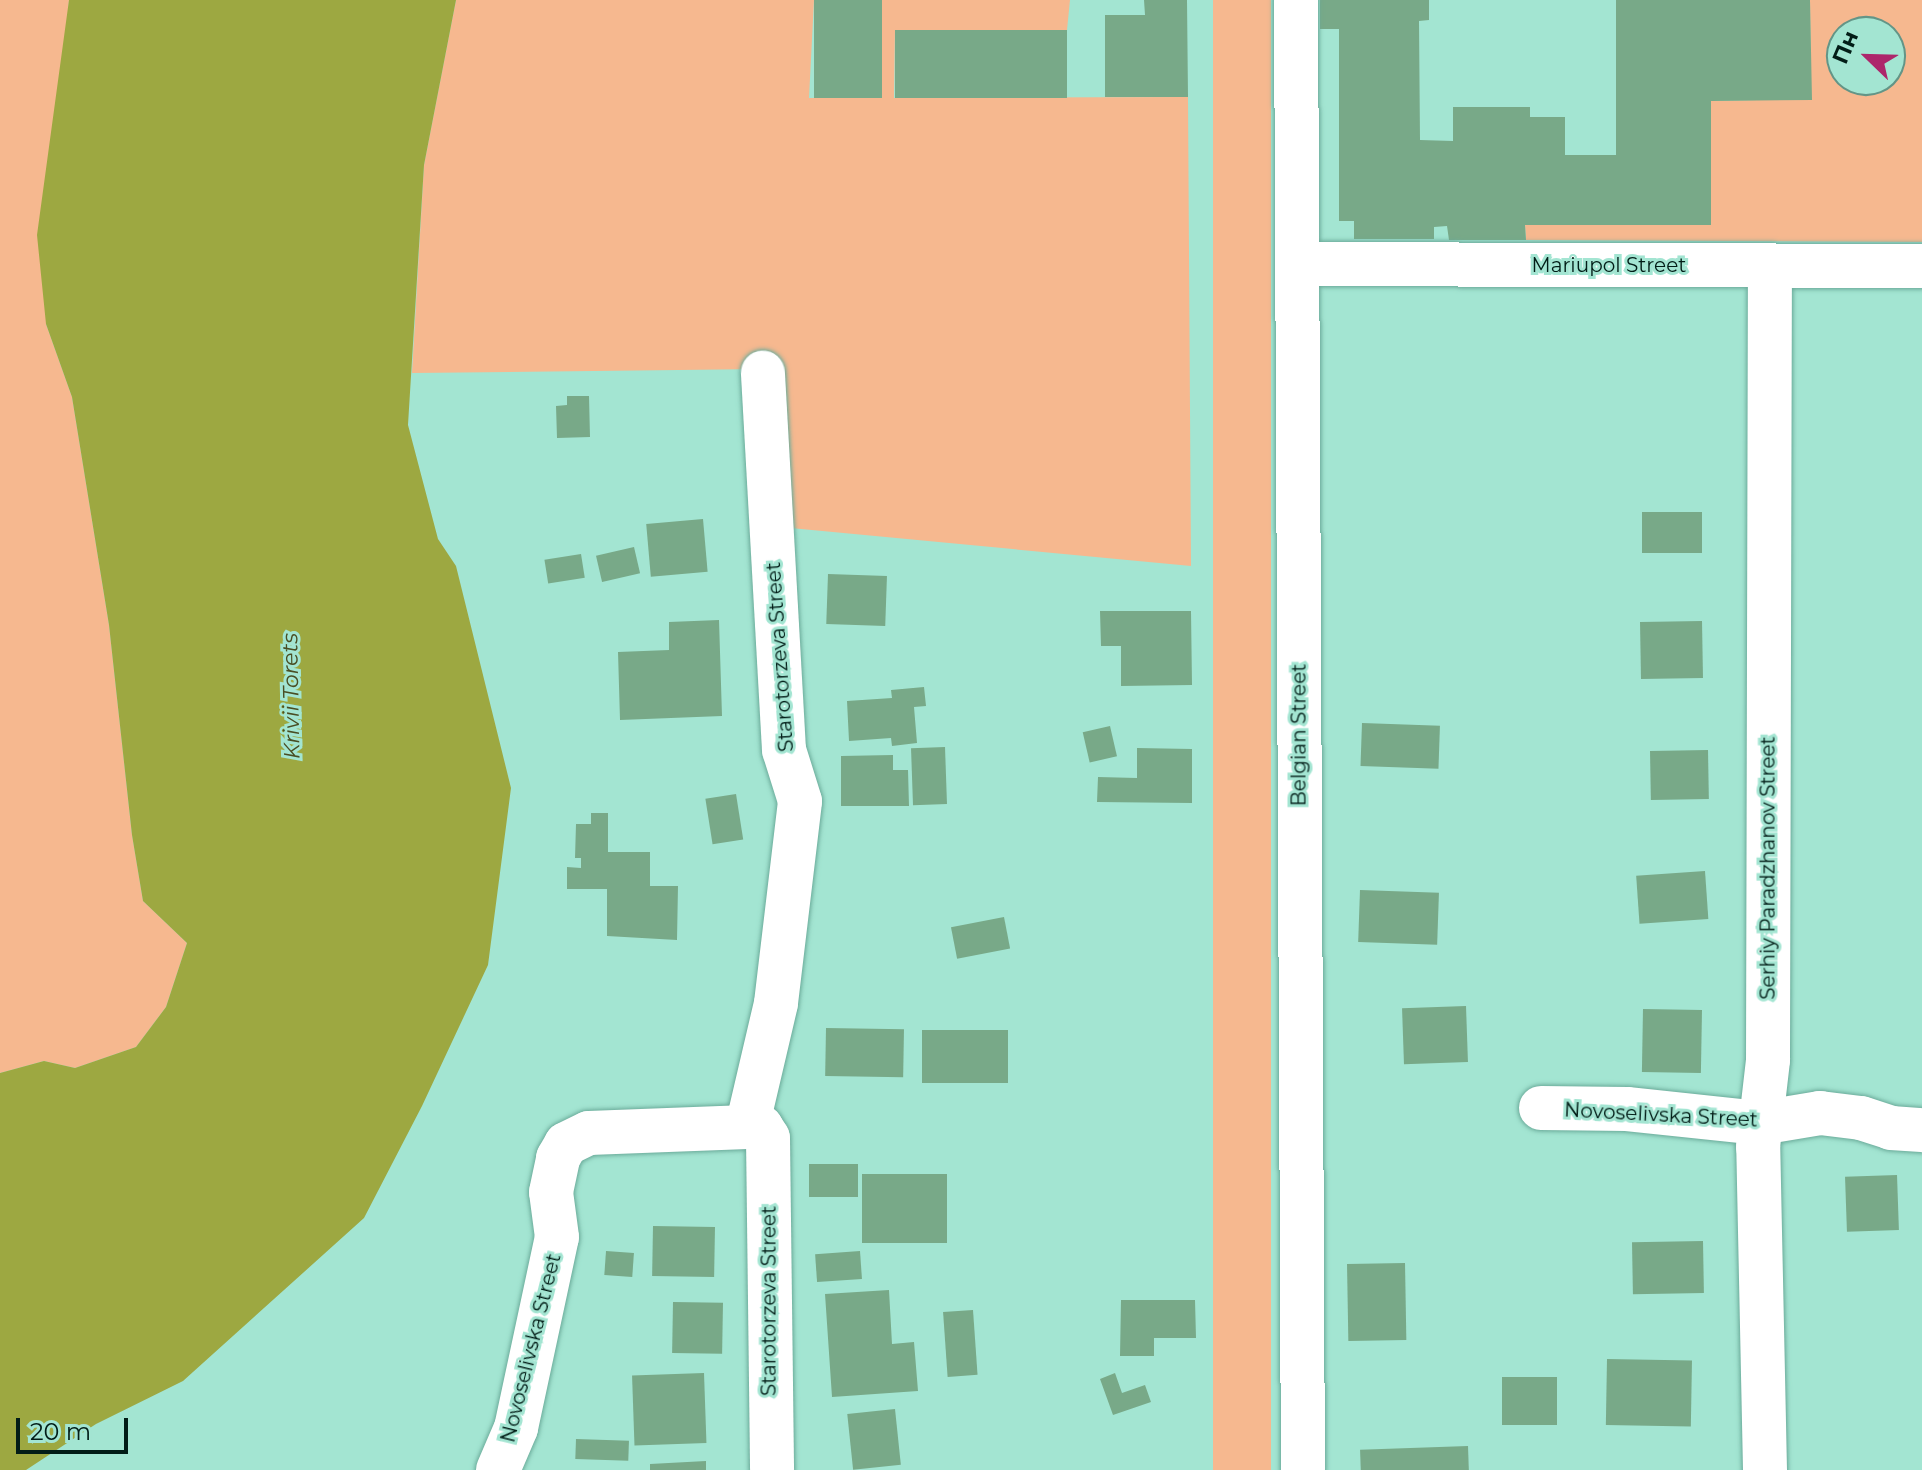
<!DOCTYPE html>
<html>
<head>
<meta charset="utf-8">
<style>
	body { margin:0 }
	#map { position:relative; width:1922px; height:1470px; overflow:hidden; background:#a3e5d2; font-family:Montserrat,sans-serif }
	div>[style] { position:absolute }
	.green>* { inset:0; background:#f6b88f; transform-origin:0 0 }
	.water>* { inset:0; background:#9da841 }
	.building>* { inset:0; background:#78a988; transform-origin:0 0 }
	.roads { filter:drop-shadow(0 0 2px #6bab9a) drop-shadow(0 0 2px #6bab9a) }
	.minor>* { height:44px; margin:-22px; padding:0 22px; transform-origin:22px; border-radius:22px; background:#fff }
	span { translate:-50% -50%; white-space:nowrap; text-align:center; line-height:1.15; -webkit-text-stroke:6px #a3e5d2; paint-order:stroke }
	.street-label { font-size:20px; color:#021d17 }
	.water-label { font-size:22px; color:#494d23; font-style:italic }
	.north { position:absolute; left:1826px; top:16px; width:80px; height:80px; box-sizing:border-box; background:#a3e5d2; border:2px solid #639587; border-radius:50%; rotate:293deg; font-size:22px; font-weight:700; line-height:32px; text-align:center; color:#021d17 }
	.north::after { content:''; display:block; margin:auto; width:28px; height:36px; background:#ad266b; clip-path:polygon(50% 0,100% 100%,50% 72%,0 100%) }
	.scale { position:absolute; left:16px; top:1418px; width:112px; height:36px; box-sizing:border-box; border:4px solid #021d17; border-top:0; padding-left:10px; font-size:24px; line-height:28px; white-space:nowrap; color:#021d17; -webkit-text-stroke:6px #a3e5d2; paint-order:stroke }
</style>
</head>
<body>
<div id="map">
	<div class="green">
		<div style="clip-path:polygon(0 0,69px 0,46px 324px,72px 397px,109px 625px,132px 835px,143px 901px,187px 943px,166px 1007px,136px 1047px,75px 1068px,44px 1061px,0 1073px)"></div>
		<div style="clip-path:polygon(456px 0,814px 0,809px 98px,876px 98px,882px 0,1070px 0,1067px 30px,895px 30px,894px 98px,1188px 97px,1191px 566px,780px 527px,770px 369px,412px 373px,424px 165px)"></div>
		<div style="left:1213px;top:0;width:58px;height:1470px"></div>
		<div style="clip-path:polygon(evenodd,1810px 0,1922px 0,1922px 242px,1526px 240px,1525px 225px,1711px 225px,1711px 101px,1811px 99px,1810px 0,1842px 32px,1890px 32px,1890px 80px,1842px 80px,1842px 32px)"></div>
	</div>
	<div class="water">
		<div style="clip-path:polygon(69px 0,456px 0,424px 165px,408px 425px,438px 539px,456px 566px,511px 788px,488px 965px,422px 1106px,364px 1218px,183px 1381px,96px 1424px,26px 1470px,0 1470px,0 1073px,44px 1061px,75px 1068px,136px 1047px,166px 1007px,187px 943px,143px 901px,132px 835px,109px 625px,72px 397px,46px 324px,37px 235px)"></div>
	</div>
	<div class="building">
		<div style="left:814px;top:0;width:68px;height:98px"></div>
		<div style="clip-path:polygon(1144px 0,1187px 0,1188px 97px,1105px 97px,1105px 15px,1145px 15px)"></div>
		<div style="clip-path:polygon(1320px 0,1429px 0,1429px 20px,1419px 21px,1420px 140px,1453px 141px,1453px 107px,1530px 107px,1530px 117px,1565px 117px,1565px 155px,1616px 155px,1616px 0,1810px 0,1812px 100px,1711px 101px,1711px 225px,1525px 225px,1526px 240px,1449px 240px,1447px 226px,1434px 227px,1434px 239px,1354px 239px,1354px 221px,1339px 221px,1339px 29px,1320px 29px)"></div>
		<div style="left:895px;top:30px;width:172px;height:68px"></div>
		<div style="clip-path:polygon(567px 396px,589px 396px,590px 437px,557px 438px,556px 406px,567px 405px)"></div>
		<div style="left:1642px;top:512px;width:60px;height:41px"></div>
		<div style="left:703px;top:519px;width:53px;height:57px;rotate:85deg"></div>
		<div style="left:634px;top:547px;width:27px;height:39px;rotate:77deg"></div>
		<div style="left:581px;top:554px;width:24px;height:37px;rotate:81deg"></div>
		<div style="left:828px;top:574px;width:59px;height:50px;rotate:2deg"></div>
		<div style="clip-path:polygon(1100px 611px,1191px 611px,1192px 685px,1121px 686px,1121px 646px,1101px 646px)"></div>
		<div style="clip-path:polygon(719px 620px,722px 716px,620px 720px,618px 652px,669px 650px,669px 622px)"></div>
		<div style="left:1702px;top:621px;width:57px;height:62px;rotate:89deg"></div>
		<div style="clip-path:polygon(924px 687px,926px 706px,914px 707px,917px 743px,892px 746px,891px 738px,849px 741px,847px 701px,892px 698px,891px 690px)"></div>
		<div style="left:1362px;top:723px;width:78px;height:43px;rotate:2deg"></div>
		<div style="left:1110px;top:726px;width:31px;height:28px;rotate:77deg"></div>
		<div style="left:945px;top:747px;width:57px;height:34px;rotate:88deg"></div>
		<div style="clip-path:polygon(1137px 748px,1192px 749px,1192px 803px,1097px 802px,1098px 777px,1137px 778px)"></div>
		<div style="left:1708px;top:750px;width:49px;height:58px;rotate:89deg"></div>
		<div style="clip-path:polygon(893px 755px,893px 770px,908px 770px,909px 806px,841px 806px,841px 756px)"></div>
		<div style="left:736px;top:794px;width:46px;height:31px;rotate:81deg"></div>
		<div style="clip-path:polygon(591px 813px,608px 813px,608px 852px,650px 852px,650px 886px,678px 886px,677px 940px,607px 936px,607px 889px,567px 889px,567px 867px,581px 868px,581px 858px,575px 858px,576px 824px,591px 824px)"></div>
		<div style="left:1705px;top:871px;width:48px;height:69px;rotate:86deg"></div>
		<div style="left:1360px;top:890px;width:79px;height:52px;rotate:2deg"></div>
		<div style="left:1004px;top:917px;width:32px;height:54px;rotate:79deg"></div>
		<div style="left:1466px;top:1006px;width:56px;height:64px;rotate:88deg"></div>
		<div style="left:1643px;top:1009px;width:59px;height:63px;rotate:1deg"></div>
		<div style="left:826px;top:1028px;width:78px;height:48px;rotate:1deg"></div>
		<div style="left:922px;top:1030px;width:86px;height:53px"></div>
		<div style="left:809px;top:1164px;width:49px;height:33px"></div>
		<div style="left:947px;top:1174px;width:69px;height:85px;rotate:90deg"></div>
		<div style="left:1897px;top:1175px;width:55px;height:52px;rotate:88deg"></div>
		<div style="left:653px;top:1226px;width:62px;height:50px;rotate:1deg"></div>
		<div style="left:1703px;top:1241px;width:52px;height:71px;rotate:89deg"></div>
		<div style="left:606px;top:1251px;width:28px;height:24px;rotate:4deg"></div>
		<div style="left:860px;top:1251px;width:28px;height:45px;rotate:86deg"></div>
		<div style="left:1405px;top:1263px;width:77px;height:58px;rotate:89deg"></div>
		<div style="clip-path:polygon(889px 1290px,892px 1344px,914px 1342px,918px 1391px,832px 1397px,825px 1294px)"></div>
		<div style="clip-path:polygon(1121px 1300px,1195px 1300px,1196px 1338px,1154px 1338px,1154px 1356px,1120px 1356px)"></div>
		<div style="left:673px;top:1302px;width:50px;height:51px;rotate:1deg"></div>
		<div style="left:973px;top:1310px;width:65px;height:30px;rotate:86deg"></div>
		<div style="left:1607px;top:1359px;width:85px;height:66px;rotate:1deg"></div>
		<div style="left:704px;top:1373px;width:70px;height:72px;rotate:88deg"></div>
		<div style="clip-path:polygon(1115px 1373px,1122px 1393px,1145px 1385px,1151px 1402px,1113px 1415px,1100px 1379px)"></div>
		<div style="left:1557px;top:1377px;width:48px;height:55px;rotate:90deg"></div>
		<div style="left:895px;top:1409px;width:56px;height:48px;rotate:84deg"></div>
		<div style="left:576px;top:1439px;width:53px;height:20px;rotate:2deg"></div>
		<div style="left:1468px;top:1446px;width:24px;height:108px;rotate:88deg"></div>
		<div style="clip-path:polygon(706px 1461px,706px 1470px,650px 1470px,650px 1464px)"></div>
	</div>
	<div class="roads">
		<div class="minor">
			<div style="left:1296px;top:0;width:1470px;rotate:89.73deg"></div>
			<div style="left:1297px;top:264px;width:625px;rotate:0.18deg"></div>
			<div style="left:1541px;top:1108px;width:86px;rotate:0.7deg"></div>
			<div style="left:1627px;top:1109px;width:134px;rotate:6deg"></div>
			<div style="left:1760px;top:1123px;width:61px;rotate:-9.5deg"></div>
			<div style="left:1820px;top:1113px;width:41px;rotate:7deg"></div>
			<div style="left:1861px;top:1118px;width:32px;rotate:18deg"></div>
			<div style="left:1891px;top:1128px;width:31px;rotate:4deg"></div>
			<div style="left:747px;top:1127px;width:127px;rotate:-76.8deg"></div>
			<div style="left:776px;top:1003px;width:203px;rotate:-83.2deg"></div>
			<div style="left:800px;top:801px;width:53px;rotate:-107.4deg"></div>
			<div style="left:784px;top:750px;width:378px;rotate:-93.2deg"></div>
			<div style="left:498px;top:1470px;width:46px;rotate:-66.8deg"></div>
			<div style="left:516px;top:1428px;width:195px;rotate:-77.9deg"></div>
			<div style="left:557px;top:1237px;width:45px;rotate:-97.6deg"></div>
			<div style="left:551px;top:1192px;width:35px;rotate:-78deg"></div>
			<div style="left:558px;top:1158px;width:16px;rotate:-60deg"></div>
			<div style="left:566px;top:1144px;width:25px;rotate:-26deg"></div>
			<div style="left:589px;top:1133px;width:158px;rotate:-2.2deg"></div>
			<div style="left:747px;top:1127px;width:14px"></div>
			<div style="left:761px;top:1127px;width:13px;rotate:58deg"></div>
			<div style="left:768px;top:1138px;width:332px;rotate:89.3deg"></div>
			<div style="left:1765px;top:1470px;width:323px;rotate:-91.2deg"></div>
			<div style="left:1758px;top:1147px;width:88px;rotate:-83.4deg"></div>
			<div style="left:1768px;top:1060px;width:794px;rotate:-89.86deg"></div>
		</div>
	</div>
	<div class="street-label">
		<span style="left:1609px;top:265px">Mariupol Street</span>
		<span style="left:780px;top:657px;rotate:-94deg">Starotorzeva Street</span>
		<span style="left:1299px;top:735px;rotate:-90deg">Belgian Street</span>
		<span style="left:1768px;top:868px;rotate:-90deg">Serhiy Paradzhanov Street</span>
		<span style="left:1661px;top:1115px;rotate:3deg">Novoselivska Street</span>
		<span style="left:769px;top:1301px;rotate:-90deg">Starotorzeva Street</span>
		<span style="left:531px;top:1348px;rotate:-76deg">Novoselivska Street</span>
	</div>
	<div class="water-label">
		<span style="left:291px;top:696px;rotate:-91deg">Krivii Torets</span>
	</div>
	<div class="north">Пн</div>
	<div class="scale">20 m</div>
</div>
</body>
</html>
